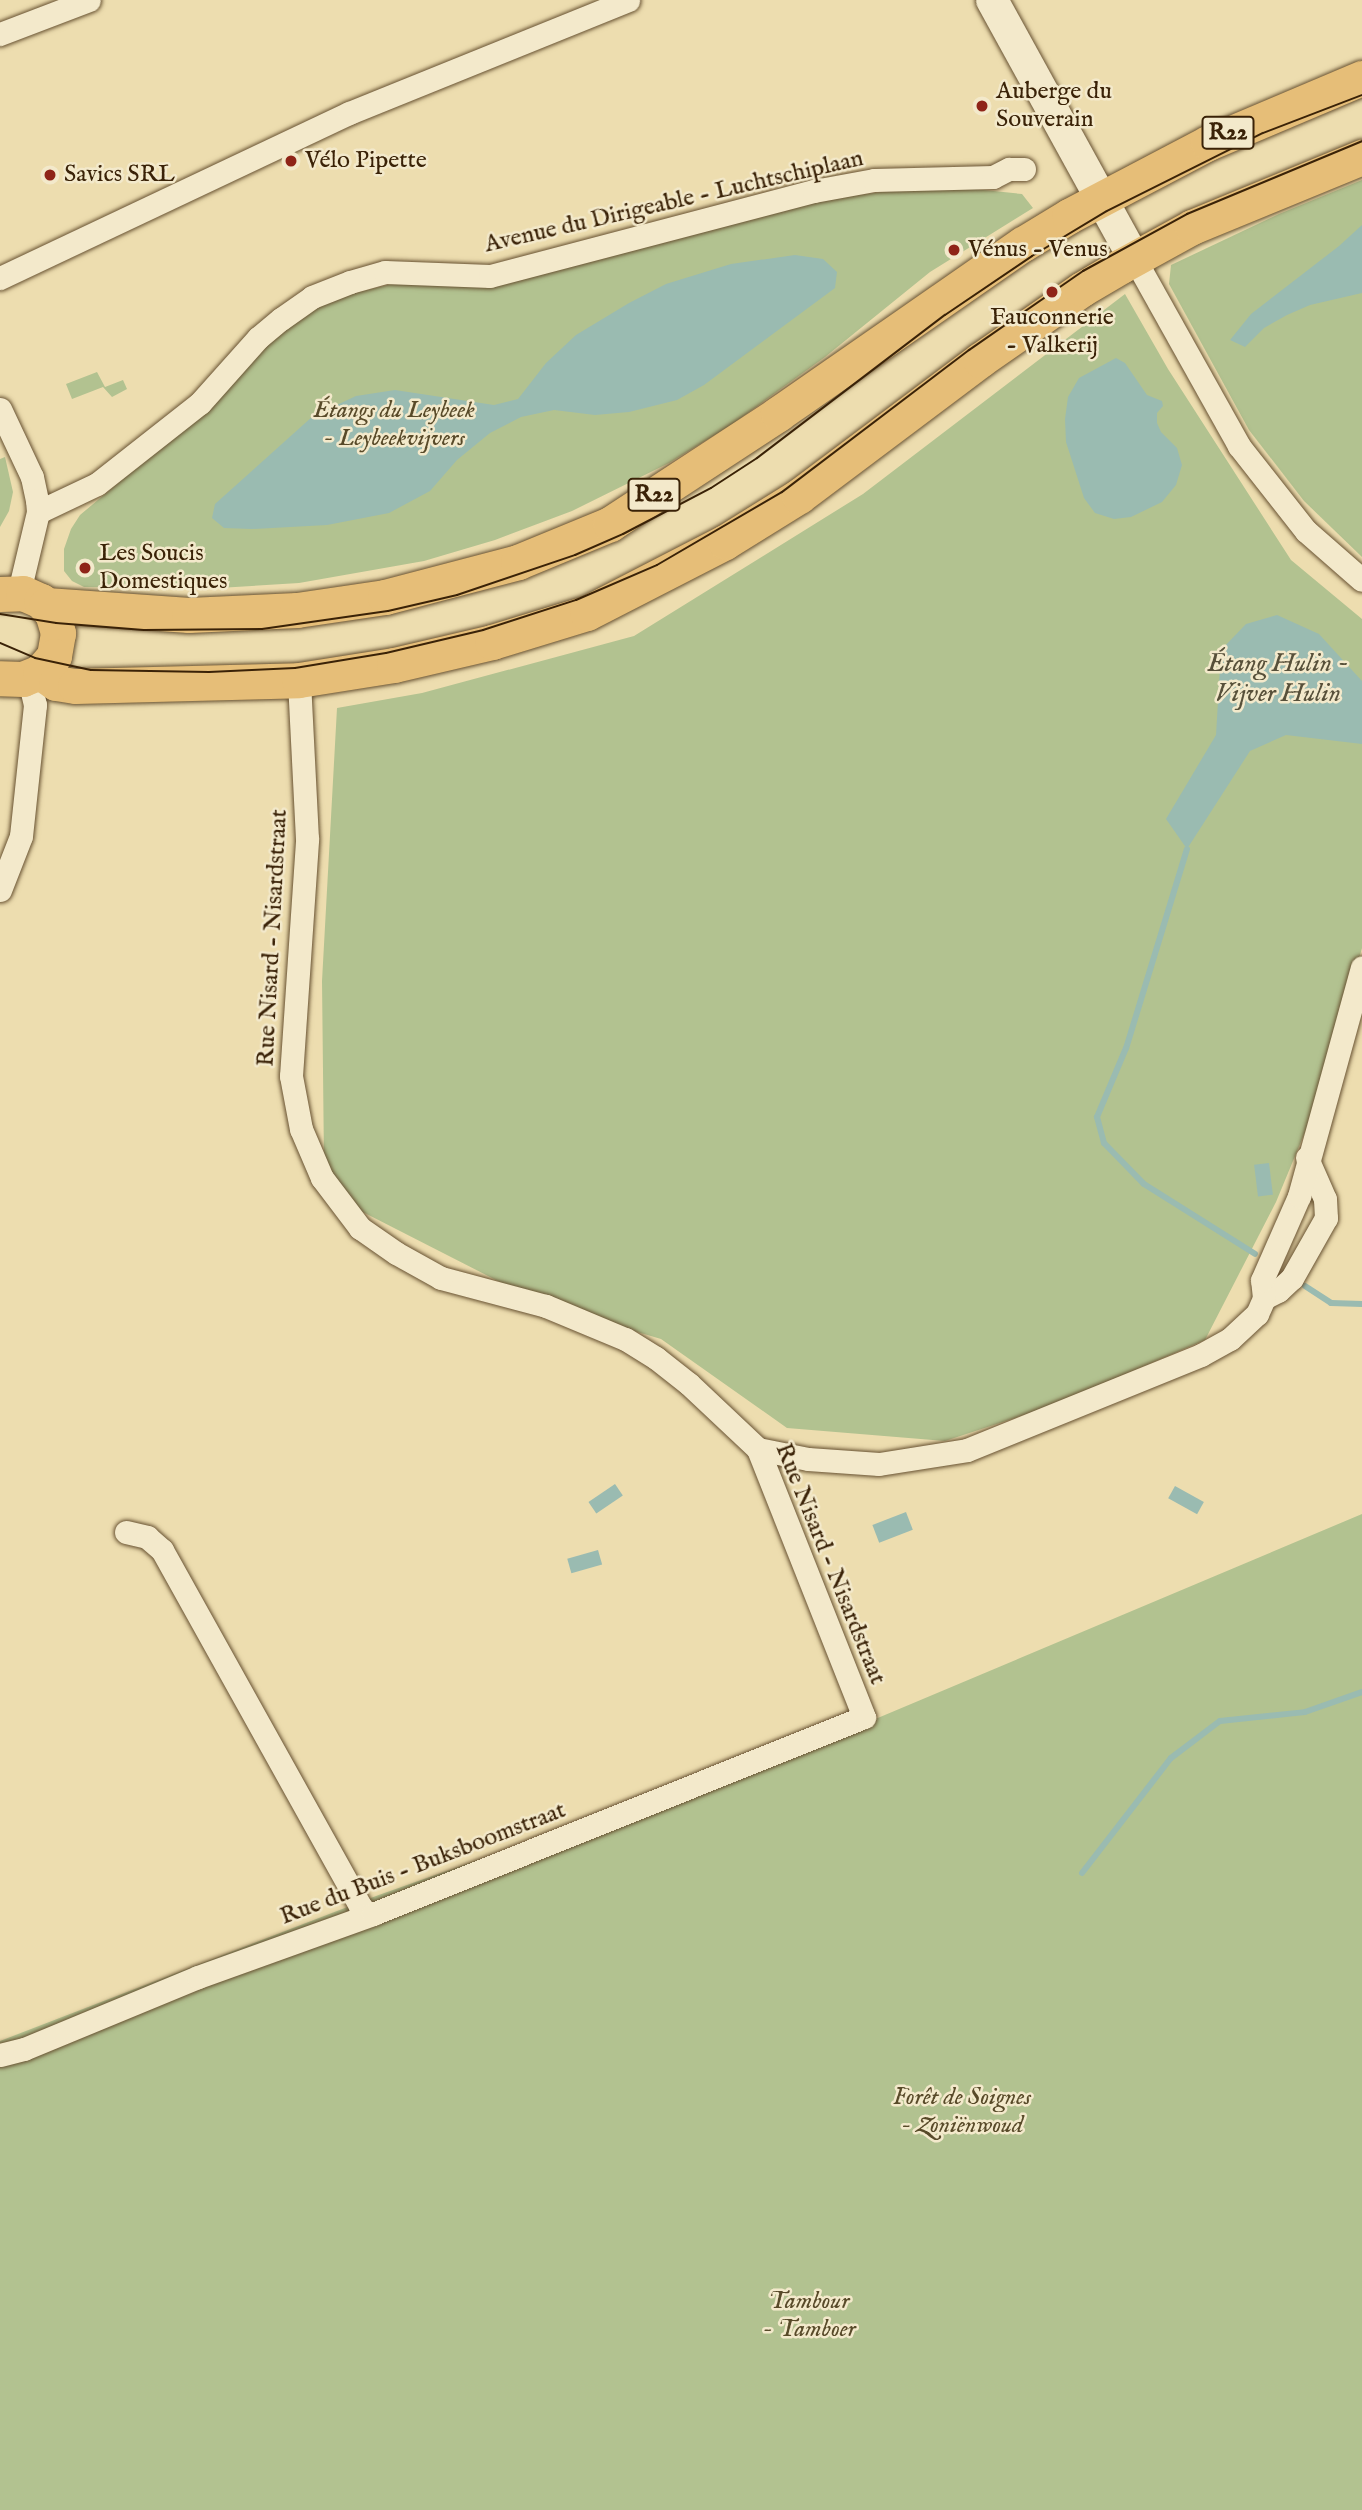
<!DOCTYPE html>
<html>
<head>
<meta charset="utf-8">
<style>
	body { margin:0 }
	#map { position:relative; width:1362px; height:2510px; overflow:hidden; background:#edddaf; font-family:"IM FELL English",serif }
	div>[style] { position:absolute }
	.green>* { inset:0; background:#b2c290 }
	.water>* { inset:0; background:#9abbb1; transform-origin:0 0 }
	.stream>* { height:6px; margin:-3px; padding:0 3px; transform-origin:3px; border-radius:3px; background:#9abbb1 }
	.roads { filter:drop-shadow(0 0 2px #675131) drop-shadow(0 0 2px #675131) }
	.street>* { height:23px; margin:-11.5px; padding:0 11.5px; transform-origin:11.5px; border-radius:11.5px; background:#f3e9cb }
	.secondary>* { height:32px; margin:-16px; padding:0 16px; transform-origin:16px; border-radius:16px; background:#f3e9cb }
	.primary>* { height:35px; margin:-17.5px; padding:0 17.5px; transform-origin:17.5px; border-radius:17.5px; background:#e6be78 }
	.tram>* { height:2px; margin:-1px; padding:0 1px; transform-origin:1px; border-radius:1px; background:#3a2207 }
	.dots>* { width:19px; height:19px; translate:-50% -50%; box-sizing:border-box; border:4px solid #f3e9cb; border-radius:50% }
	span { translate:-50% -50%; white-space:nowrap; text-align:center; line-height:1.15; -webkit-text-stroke:5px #f3e9cb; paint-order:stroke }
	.shield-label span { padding:2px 5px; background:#f3e9cb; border:2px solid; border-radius:5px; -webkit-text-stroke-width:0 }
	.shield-label { font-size:23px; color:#3a2207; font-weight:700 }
	.poi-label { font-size:24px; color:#3a2207 }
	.left { translate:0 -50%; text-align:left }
	.street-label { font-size:24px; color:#3a2207 }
	.park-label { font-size:24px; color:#584a29; font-style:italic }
	.water-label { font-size:26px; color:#57503a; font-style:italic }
</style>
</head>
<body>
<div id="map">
	<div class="green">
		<div style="clip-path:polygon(1362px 180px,1362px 557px,1304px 501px,1249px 430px,1169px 284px,1171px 265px,1279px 214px)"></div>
		<div style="clip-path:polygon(964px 188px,1022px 194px,1033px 208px,930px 272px,825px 357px,731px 425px,669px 463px,572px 511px,495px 540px,424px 561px,299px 583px,202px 589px,84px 587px,72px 581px,64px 571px,64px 549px,71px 529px,80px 515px,215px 402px,256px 354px,301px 316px,334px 298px,396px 283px,474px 287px,500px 285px,828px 199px,889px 191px)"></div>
		<div style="clip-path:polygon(1125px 294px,1168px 369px,1291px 560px,1362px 619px,1362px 948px,1322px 1091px,1276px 1202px,1205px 1340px,1051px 1406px,945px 1441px,787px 1428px,661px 1339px,543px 1304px,349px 1205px,324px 1162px,322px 981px,337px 708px,422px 693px,634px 636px,863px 494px)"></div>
		<div style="clip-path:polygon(97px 372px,105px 387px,123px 380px,127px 389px,112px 397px,103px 387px,72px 399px,66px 384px)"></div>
		<div style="clip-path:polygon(5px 457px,13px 492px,9px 511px,0 527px,0 459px)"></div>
		<div style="clip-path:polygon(1362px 1514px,1362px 2510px,0 2510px,0 2041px,376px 1896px,873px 1720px)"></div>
	</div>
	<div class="water">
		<div style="clip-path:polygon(1362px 225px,1362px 293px,1310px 305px,1287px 315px,1264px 328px,1245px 347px,1230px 340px,1251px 314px,1339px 246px)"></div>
		<div style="clip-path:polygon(795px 255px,823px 259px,837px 272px,835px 288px,704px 385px,677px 400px,629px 412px,595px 415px,554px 410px,521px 417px,490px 433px,457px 460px,430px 491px,389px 513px,327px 525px,252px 529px,224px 528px,212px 518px,215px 504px,313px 416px,356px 396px,395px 390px,494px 405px,518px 399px,546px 363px,576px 335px,629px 303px,666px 284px,731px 264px)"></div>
		<div style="clip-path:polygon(1116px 358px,1125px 363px,1147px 395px,1162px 401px,1163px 406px,1157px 413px,1157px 423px,1161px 432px,1177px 448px,1182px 465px,1176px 485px,1162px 502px,1131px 517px,1114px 519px,1095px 513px,1084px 498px,1066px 442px,1065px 419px,1068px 397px,1079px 378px)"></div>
		<div style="clip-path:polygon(1277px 615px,1319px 634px,1362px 681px,1362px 744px,1286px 735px,1250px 751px,1187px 849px,1166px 819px,1216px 735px,1221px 650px,1246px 624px)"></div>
		<div style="left:1269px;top:1163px;width:32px;height:15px;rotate:83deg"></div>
		<div style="left:615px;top:1484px;width:14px;height:32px;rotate:56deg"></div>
		<div style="left:1175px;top:1486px;width:33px;height:14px;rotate:29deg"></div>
		<div style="left:906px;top:1512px;width:19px;height:36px;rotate:69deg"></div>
		<div style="left:598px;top:1550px;width:15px;height:32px;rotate:74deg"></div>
	</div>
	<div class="stream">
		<div style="left:1187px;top:849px;width:208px;rotate:107deg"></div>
		<div style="left:1126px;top:1048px;width:75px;rotate:112.8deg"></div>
		<div style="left:1097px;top:1117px;width:27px;rotate:75deg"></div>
		<div style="left:1104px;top:1143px;width:57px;rotate:45.7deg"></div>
		<div style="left:1144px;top:1184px;width:131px;rotate:32.2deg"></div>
		<div style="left:1305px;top:1286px;width:31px;rotate:33deg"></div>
		<div style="left:1331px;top:1303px;width:31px;rotate:2deg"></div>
		<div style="left:1082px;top:1873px;width:145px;rotate:-52.3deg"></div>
		<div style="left:1171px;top:1758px;width:61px;rotate:-37.1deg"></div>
		<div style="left:1220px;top:1721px;width:85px;rotate:-6deg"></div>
		<div style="left:1305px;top:1712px;width:60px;rotate:-19.3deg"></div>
	</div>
	<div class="roads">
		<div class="street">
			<div style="left:0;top:34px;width:95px;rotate:-20.9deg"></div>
			<div style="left:1134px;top:258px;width:215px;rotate:60.8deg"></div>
			<div style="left:1239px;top:446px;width:108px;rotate:51.8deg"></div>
			<div style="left:1306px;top:531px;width:74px;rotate:41.2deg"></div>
			<div style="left:0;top:278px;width:386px;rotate:-25.3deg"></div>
			<div style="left:349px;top:113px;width:301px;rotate:-22deg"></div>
			<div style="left:0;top:409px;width:75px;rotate:64.8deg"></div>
			<div style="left:32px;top:477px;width:24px;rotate:78deg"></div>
			<div style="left:37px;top:500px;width:12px;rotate:85deg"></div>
			<div style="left:38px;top:512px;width:82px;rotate:103.4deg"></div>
			<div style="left:38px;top:512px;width:65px;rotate:-25.4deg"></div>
			<div style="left:97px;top:484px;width:131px;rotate:-38.2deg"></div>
			<div style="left:200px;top:403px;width:87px;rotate:-48.3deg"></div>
			<div style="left:258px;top:338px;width:30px;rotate:-40deg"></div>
			<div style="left:281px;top:319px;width:38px;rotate:-35deg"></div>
			<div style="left:312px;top:297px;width:41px;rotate:-21.5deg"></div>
			<div style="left:350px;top:282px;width:36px;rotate:-16deg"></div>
			<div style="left:385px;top:272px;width:105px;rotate:2.2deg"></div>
			<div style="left:490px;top:276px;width:335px;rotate:-14.7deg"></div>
			<div style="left:814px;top:191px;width:61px;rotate:-10.4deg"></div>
			<div style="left:874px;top:180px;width:119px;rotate:-1.4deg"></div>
			<div style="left:993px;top:177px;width:18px;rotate:-27deg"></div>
			<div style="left:1009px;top:169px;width:15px"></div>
			<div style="left:0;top:890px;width:58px;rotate:-68.7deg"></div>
			<div style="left:21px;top:836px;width:132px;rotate:-83.9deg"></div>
			<div style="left:35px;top:705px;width:28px;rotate:-103deg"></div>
			<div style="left:1264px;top:1298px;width:16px;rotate:-27deg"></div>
			<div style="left:1278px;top:1291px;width:19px;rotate:-43deg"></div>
			<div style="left:1292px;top:1278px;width:69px;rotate:-60.5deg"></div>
			<div style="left:1326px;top:1218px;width:19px;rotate:-93deg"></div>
			<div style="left:1325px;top:1199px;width:45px;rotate:-113.7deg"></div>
			<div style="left:758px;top:1449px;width:51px;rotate:11.3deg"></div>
			<div style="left:808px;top:1459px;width:71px;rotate:4deg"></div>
			<div style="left:879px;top:1464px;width:89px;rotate:-9deg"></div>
			<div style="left:967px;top:1450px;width:253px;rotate:-22.1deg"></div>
			<div style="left:1201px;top:1355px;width:33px;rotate:-29deg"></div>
			<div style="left:1230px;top:1339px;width:37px;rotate:-43deg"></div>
			<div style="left:1257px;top:1314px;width:17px;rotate:-66deg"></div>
			<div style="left:1264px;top:1298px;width:18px;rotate:-96deg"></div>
			<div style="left:1262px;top:1280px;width:92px;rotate:-66.2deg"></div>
			<div style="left:1299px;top:1196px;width:237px;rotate:-74.6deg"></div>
			<div style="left:126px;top:1532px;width:22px;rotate:13deg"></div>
			<div style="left:147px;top:1537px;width:20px;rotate:41deg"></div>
			<div style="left:162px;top:1550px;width:407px;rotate:60.9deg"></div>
			<div style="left:360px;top:1906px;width:12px;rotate:48deg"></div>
			<div style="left:0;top:2055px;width:25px;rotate:-14deg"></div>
			<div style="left:24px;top:2049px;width:188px;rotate:-22.5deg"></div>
			<div style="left:198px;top:1977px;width:186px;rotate:-19.8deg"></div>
			<div style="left:373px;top:1914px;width:529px;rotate:-21.86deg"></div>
			<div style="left:864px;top:1717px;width:288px;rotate:-111.6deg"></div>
			<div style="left:758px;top:1449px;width:95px;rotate:-136.7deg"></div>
			<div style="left:689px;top:1384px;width:42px;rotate:-141.8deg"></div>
			<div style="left:656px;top:1358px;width:36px;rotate:-148deg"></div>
			<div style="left:625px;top:1339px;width:86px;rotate:-157.3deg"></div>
			<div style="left:546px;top:1306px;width:109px;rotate:-165.1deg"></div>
			<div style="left:441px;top:1278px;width:51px;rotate:-150.9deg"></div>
			<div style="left:396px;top:1253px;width:44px;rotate:-145.2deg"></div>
			<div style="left:360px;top:1228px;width:63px;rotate:-127.2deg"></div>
			<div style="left:322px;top:1178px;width:53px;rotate:-113.2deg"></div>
			<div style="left:301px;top:1129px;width:54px;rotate:-100.7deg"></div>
			<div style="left:291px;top:1076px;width:238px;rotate:-86.1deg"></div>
			<div style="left:307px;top:839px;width:159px;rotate:-92.9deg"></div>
		</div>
		<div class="secondary">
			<div style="left:992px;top:0;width:294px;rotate:61.2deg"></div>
		</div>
		<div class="primary">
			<div style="left:0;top:594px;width:23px;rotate:-2deg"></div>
			<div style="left:23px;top:593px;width:20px;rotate:24deg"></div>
			<div style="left:41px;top:601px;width:16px;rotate:47deg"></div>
			<div style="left:52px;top:613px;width:21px;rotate:73deg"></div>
			<div style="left:58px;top:633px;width:23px;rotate:100deg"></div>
			<div style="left:54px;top:656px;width:21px;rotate:131deg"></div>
			<div style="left:40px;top:672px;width:18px;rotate:158deg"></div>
			<div style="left:23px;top:679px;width:23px;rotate:-178deg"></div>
			<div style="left:46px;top:605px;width:143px;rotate:4deg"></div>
			<div style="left:189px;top:615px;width:108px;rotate:-2.7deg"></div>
			<div style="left:297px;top:610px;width:89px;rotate:-8.4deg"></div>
			<div style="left:385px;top:597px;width:138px;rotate:-14.7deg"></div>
			<div style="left:518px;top:562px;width:100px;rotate:-22.4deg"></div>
			<div style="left:610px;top:524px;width:201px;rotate:-33.2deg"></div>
			<div style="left:778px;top:414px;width:298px;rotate:-34.8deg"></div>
			<div style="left:1023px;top:244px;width:54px;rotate:-31.3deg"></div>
			<div style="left:1069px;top:216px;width:157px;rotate:-27.7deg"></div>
			<div style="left:1208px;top:143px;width:167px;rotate:-22.9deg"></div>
			<div style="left:40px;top:672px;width:19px;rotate:35deg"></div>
			<div style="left:56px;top:683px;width:19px;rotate:9deg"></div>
			<div style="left:75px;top:686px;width:224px;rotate:-1.5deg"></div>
			<div style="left:299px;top:680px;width:96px;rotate:-9deg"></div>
			<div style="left:394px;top:665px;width:101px;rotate:-13.2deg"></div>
			<div style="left:492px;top:642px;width:99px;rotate:-17deg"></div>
			<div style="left:587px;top:613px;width:155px;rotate:-27.2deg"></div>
			<div style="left:725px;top:542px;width:87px;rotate:-31.9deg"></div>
			<div style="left:799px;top:496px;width:226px;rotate:-36.9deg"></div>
			<div style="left:980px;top:360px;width:124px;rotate:-34.8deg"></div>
			<div style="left:1082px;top:289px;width:45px;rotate:-30.5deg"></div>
			<div style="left:1121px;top:266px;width:81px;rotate:-28.8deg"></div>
			<div style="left:1192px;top:227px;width:184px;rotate:-22.4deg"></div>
		</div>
	</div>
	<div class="tram">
		<div style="left:0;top:614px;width:57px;rotate:9.1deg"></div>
		<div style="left:56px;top:623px;width:88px;rotate:4.5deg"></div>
		<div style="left:144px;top:630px;width:118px;rotate:-0.5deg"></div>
		<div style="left:262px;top:629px;width:127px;rotate:-8.1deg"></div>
		<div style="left:388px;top:611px;width:71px;rotate:-13.1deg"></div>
		<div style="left:457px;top:595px;width:125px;rotate:-18.7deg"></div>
		<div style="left:575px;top:555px;width:52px;rotate:-23.6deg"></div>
		<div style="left:623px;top:534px;width:99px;rotate:-27.6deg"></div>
		<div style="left:711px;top:488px;width:55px;rotate:-33.1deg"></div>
		<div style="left:757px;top:458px;width:236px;rotate:-37.3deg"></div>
		<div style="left:945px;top:315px;width:105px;rotate:-34.1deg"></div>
		<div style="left:1032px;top:256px;width:87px;rotate:-31deg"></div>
		<div style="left:1107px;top:211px;width:174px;rotate:-26.6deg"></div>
		<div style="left:1263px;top:133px;width:106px;rotate:-21deg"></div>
		<div style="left:0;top:643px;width:38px;rotate:23deg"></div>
		<div style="left:35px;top:658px;width:57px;rotate:12.1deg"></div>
		<div style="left:91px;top:670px;width:118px;rotate:1deg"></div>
		<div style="left:209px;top:672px;width:86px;rotate:-2.7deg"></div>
		<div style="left:295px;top:668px;width:92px;rotate:-9.4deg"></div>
		<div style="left:386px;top:653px;width:100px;rotate:-13.3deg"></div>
		<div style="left:483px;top:630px;width:98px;rotate:-17.9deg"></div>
		<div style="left:576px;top:600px;width:88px;rotate:-23.4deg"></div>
		<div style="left:657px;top:565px;width:145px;rotate:-30.3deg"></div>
		<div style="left:782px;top:492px;width:235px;rotate:-37.2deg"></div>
		<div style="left:969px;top:350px;width:139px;rotate:-34.7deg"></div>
		<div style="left:1083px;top:271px;width:119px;rotate:-28.7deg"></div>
		<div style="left:1187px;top:214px;width:190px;rotate:-22.6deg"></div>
	</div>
	<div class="dots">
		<div style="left:982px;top:106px;background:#8f2418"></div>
		<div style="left:291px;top:161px;background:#8f2418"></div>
		<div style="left:50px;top:175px;background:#8f2418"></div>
		<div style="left:954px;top:250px;background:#8f2418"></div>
		<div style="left:1052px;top:292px;background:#8f2418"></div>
		<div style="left:85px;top:568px;background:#8f2418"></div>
	</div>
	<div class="shield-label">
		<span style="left:1228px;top:133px">R22</span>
		<span style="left:654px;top:495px">R22</span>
	</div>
	<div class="poi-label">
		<span class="left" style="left:996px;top:106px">Auberge du<br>Souverain</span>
		<span class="left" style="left:305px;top:161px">Vélo Pipette</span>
		<span class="left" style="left:64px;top:175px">Savics SRL</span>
		<span class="left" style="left:968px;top:250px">Vénus - Venus</span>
		<span style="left:1052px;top:332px">Fauconnerie<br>- Valkerij</span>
		<span class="left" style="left:99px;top:568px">Les Soucis<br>Domestiques</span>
	</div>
	<div class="street-label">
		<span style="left:674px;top:202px;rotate:-13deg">Avenue du Dirigeable - Luchtschiplaan</span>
		<span style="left:273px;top:938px;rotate:-87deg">Rue Nisard - Nisardstraat</span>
		<span style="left:830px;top:1564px;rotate:68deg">Rue Nisard - Nisardstraat</span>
		<span style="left:423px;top:1864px;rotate:-21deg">Rue du Buis - Buksboomstraat</span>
	</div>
	<div class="park-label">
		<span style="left:394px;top:425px">Étangs du Leybeek<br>- Leybeekvijvers</span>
		<span style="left:962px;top:2112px">Forêt de Soignes<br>- Zoniënwoud</span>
		<span style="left:809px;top:2316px">Tambour<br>- Tamboer</span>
	</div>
	<div class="water-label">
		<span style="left:1278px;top:679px">Étang Hulin -<br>Vijver Hulin</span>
	</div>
</div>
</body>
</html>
